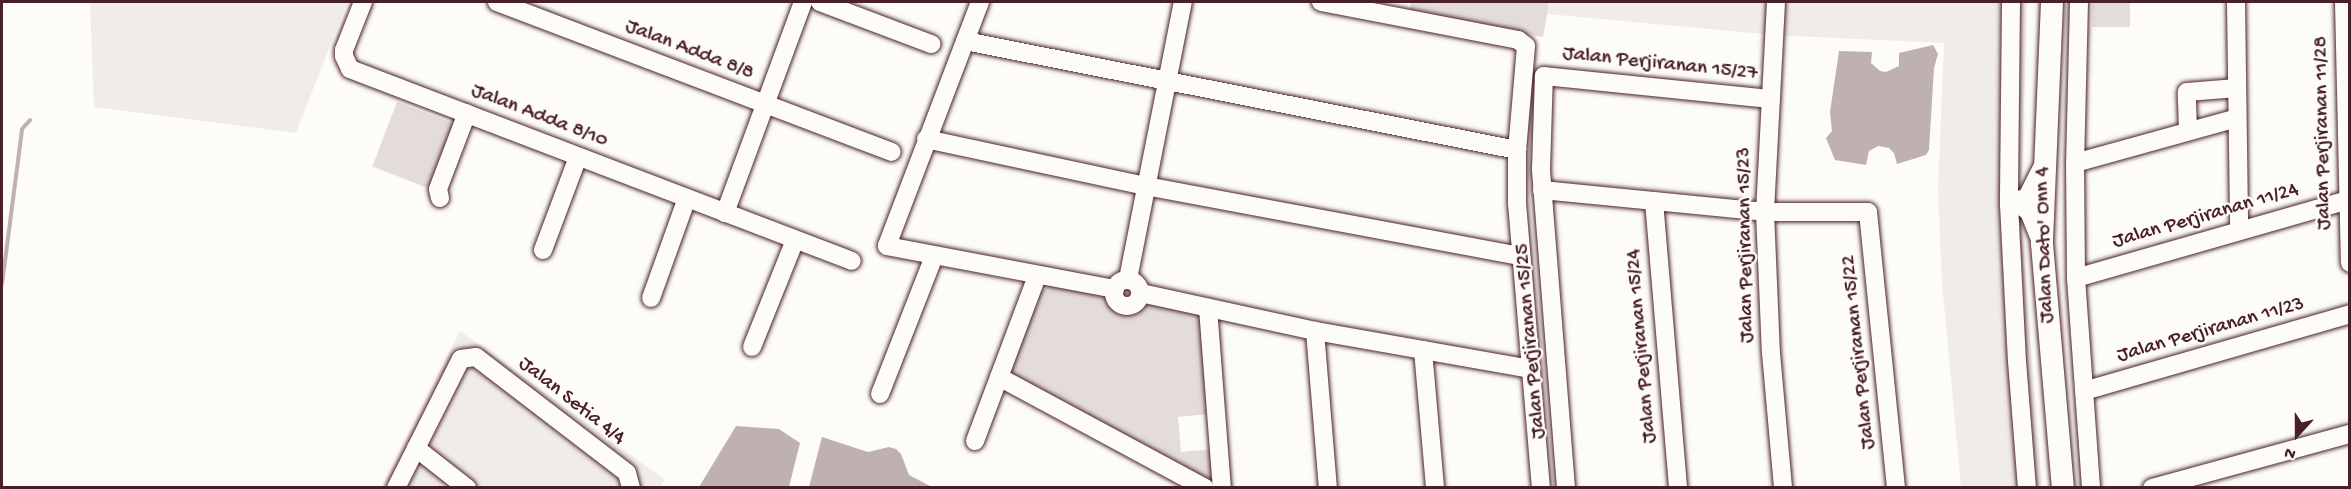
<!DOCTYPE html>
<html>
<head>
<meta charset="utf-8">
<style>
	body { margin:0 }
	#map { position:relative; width:2351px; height:489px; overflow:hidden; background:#fdfcf7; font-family:"Gochi Hand",sans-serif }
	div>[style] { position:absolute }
	.built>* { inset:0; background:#f0ece8 }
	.green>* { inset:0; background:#e3dcda; transform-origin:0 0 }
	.water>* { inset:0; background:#c0b1b1 }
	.stream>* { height:4px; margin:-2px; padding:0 2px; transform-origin:2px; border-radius:2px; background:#c0b1b1 }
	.roads { filter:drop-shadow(0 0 2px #4a1f2b) drop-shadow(0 0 2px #4a1f2b) }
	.minor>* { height:18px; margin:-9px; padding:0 9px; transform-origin:9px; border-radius:9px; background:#fdfcf7 }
	.minor>.ring { margin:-9px; padding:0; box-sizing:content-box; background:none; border:18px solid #fdfcf7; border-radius:50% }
	.major>* { height:22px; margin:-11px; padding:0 11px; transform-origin:11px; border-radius:11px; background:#fdfcf7 }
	span { translate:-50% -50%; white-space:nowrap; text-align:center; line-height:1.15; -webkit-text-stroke:4.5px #fdfcf7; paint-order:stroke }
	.street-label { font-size:21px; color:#4a1f2b }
	.frame { position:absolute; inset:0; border:3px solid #4a1f2b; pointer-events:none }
	.north { position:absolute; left:2267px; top:405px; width:60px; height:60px; -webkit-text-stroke:4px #fdfcf7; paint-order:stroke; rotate:201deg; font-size:16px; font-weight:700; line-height:24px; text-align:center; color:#4a1f2b }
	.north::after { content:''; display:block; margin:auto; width:21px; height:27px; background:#4a1f2b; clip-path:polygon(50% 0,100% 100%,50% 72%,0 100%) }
</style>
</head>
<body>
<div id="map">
	<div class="built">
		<div style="clip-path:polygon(90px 2px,347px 2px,296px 133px,94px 107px)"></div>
		<div style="clip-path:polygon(1549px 2px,2027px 2px,2021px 219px,2042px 487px,1961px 487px,1942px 282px,1938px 191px,1944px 43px,1775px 35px,1547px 14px)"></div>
		<div style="clip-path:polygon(460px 331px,665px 480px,659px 488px,382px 488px)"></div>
	</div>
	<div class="green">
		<div style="clip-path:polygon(1411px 2px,1549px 2px,1543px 37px,1410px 10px)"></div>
		<div style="left:2092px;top:2px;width:38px;height:25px"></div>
		<div style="left:397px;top:102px;width:62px;height:69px;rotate:21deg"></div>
		<div style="clip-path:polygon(1050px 286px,1101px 295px,1114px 309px,1124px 313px,1133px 313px,1149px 304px,1201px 314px,1209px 414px,1178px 417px,1181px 452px,1212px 449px,1213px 480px,1210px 482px,1010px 374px,1041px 292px)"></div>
	</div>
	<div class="water">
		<div style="clip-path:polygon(1933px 45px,1938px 54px,1934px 68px,1929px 150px,1926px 155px,1897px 164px,1894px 153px,1889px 148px,1878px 146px,1869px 151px,1866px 165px,1835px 160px,1826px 138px,1832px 131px,1830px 112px,1839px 51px,1872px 52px,1871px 63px,1880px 71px,1886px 72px,1899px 66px,1899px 53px)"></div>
		<div style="clip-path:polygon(736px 426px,779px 429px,800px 443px,789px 487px,699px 487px)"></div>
		<div style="clip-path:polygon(822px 437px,868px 452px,889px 447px,896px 449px,901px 454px,909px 475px,932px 487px,809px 487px)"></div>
	</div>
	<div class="stream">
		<div style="left:2px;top:284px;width:156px;rotate:-82.6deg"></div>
		<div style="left:22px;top:129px;width:12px;rotate:-48deg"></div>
	</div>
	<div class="roads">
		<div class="minor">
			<div style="left:363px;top:2px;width:52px;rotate:111.6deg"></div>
			<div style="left:344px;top:50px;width:6px;rotate:90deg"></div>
			<div style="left:344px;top:56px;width:14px;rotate:65deg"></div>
			<div style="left:350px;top:69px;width:537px;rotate:20.93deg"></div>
			<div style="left:497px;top:2px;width:422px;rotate:20.8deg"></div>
			<div style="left:820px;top:2px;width:119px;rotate:20.7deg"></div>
			<div style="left:980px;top:2px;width:261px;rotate:110.9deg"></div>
			<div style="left:887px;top:246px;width:232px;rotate:10.7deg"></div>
			<div style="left:1321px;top:2px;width:201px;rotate:10.9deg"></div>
			<div style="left:1518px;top:40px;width:10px;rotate:37deg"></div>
			<div style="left:1526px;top:46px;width:104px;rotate:94.9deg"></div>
			<div style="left:1517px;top:150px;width:53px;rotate:90deg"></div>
			<div style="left:1517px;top:203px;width:286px;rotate:85.2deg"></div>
			<div style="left:1776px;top:2px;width:210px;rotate:93deg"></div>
			<div style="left:1765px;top:212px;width:141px;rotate:87.6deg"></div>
			<div style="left:1771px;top:353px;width:136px;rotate:84.9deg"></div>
			<div style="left:2011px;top:2px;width:202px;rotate:90.6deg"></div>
			<div style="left:2009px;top:204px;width:157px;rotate:87.1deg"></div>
			<div style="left:2017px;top:361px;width:127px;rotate:85.5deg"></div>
			<div style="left:2079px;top:2px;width:161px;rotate:91.4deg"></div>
			<div style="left:2075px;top:163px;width:115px;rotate:89.5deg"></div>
			<div style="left:2076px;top:278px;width:211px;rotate:85.9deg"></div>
			<div style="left:2236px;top:2px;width:228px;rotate:89.2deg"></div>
			<div style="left:2344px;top:2px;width:261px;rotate:88.7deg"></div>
			<div style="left:965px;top:41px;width:563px;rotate:11.17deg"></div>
			<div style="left:2188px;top:130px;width:38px;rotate:-92deg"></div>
			<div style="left:2187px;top:92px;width:50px;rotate:-4.6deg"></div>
			<div style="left:926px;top:139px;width:225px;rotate:12.1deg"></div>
			<div style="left:1146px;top:186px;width:380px;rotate:10.6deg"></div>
			<div style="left:2075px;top:163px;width:168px;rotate:-15.5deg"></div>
			<div style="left:1542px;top:190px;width:224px;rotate:5.6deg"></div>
			<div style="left:1765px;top:212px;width:103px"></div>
			<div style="left:1868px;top:212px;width:277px;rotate:84.2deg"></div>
			<div style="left:440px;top:198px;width:9px;rotate:-103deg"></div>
			<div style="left:438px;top:189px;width:81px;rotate:-69.1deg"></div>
			<div style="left:1654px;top:201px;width:288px;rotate:85.2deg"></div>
			<div style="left:2009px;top:204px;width:14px;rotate:12deg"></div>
			<div style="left:2023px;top:207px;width:8px;rotate:40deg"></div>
			<div style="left:2029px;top:212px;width:29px;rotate:68deg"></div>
			<div style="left:2009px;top:204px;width:19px;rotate:-21deg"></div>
			<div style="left:2027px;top:197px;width:36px;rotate:-63deg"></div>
			<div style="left:725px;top:213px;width:225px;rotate:-69.7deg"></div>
			<div style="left:543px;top:250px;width:99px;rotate:-69.4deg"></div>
			<div style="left:2076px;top:278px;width:283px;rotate:-16deg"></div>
			<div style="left:1128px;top:279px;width:282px;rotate:-78.8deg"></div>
			<div class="ring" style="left:1114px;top:280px;width:8px;height:8px"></div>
			<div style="left:1141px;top:293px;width:178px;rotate:12.3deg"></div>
			<div style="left:1315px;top:331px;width:218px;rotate:10deg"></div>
			<div style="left:651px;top:298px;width:106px;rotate:-70.2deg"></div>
			<div style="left:1208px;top:308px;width:181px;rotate:85.6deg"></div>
			<div style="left:1315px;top:331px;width:158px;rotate:85.3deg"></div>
			<div style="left:752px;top:347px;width:115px;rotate:-68.1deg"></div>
			<div style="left:1423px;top:350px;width:139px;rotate:85deg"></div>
			<div style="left:999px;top:377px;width:234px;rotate:28.3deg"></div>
			<div style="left:2084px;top:391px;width:277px;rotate:-16.1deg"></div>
			<div style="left:880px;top:394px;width:148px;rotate:-68.6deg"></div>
			<div style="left:975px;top:441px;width:176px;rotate:-69.4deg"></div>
			<div style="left:416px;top:448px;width:65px;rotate:38.1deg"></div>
			<div style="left:396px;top:488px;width:144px;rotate:-63.3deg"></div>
			<div style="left:461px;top:359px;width:15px;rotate:-8deg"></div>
			<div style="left:476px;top:357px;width:190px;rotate:37.5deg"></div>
			<div style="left:627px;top:473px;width:16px;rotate:75deg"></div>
			<div style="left:1566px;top:488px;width:320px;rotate:-94.5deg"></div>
			<div style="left:1541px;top:169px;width:93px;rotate:-88.2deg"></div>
			<div style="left:1544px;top:76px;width:228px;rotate:5.8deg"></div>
			<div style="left:2152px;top:488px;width:205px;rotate:-15.3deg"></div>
		</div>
		<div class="major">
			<div style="left:2052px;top:2px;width:242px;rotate:92.4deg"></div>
			<div style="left:2042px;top:244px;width:245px;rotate:85.1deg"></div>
		</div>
	</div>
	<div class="street-label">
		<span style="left:689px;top:51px;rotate:21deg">Jalan Adda 8/8</span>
		<span style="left:1660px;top:65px;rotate:6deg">Jalan Perjiranan 15/27</span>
		<span style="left:539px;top:117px;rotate:21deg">Jalan Adda 8/10</span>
		<span style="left:2324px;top:133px;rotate:-91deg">Jalan Perjiranan 11/28</span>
		<span style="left:2206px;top:217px;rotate:-16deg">Jalan Perjiranan 11/24</span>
		<span style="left:1747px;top:245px;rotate:-91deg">Jalan Perjiranan 15/23</span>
		<span style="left:2046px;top:245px;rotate:-92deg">Jalan Dato' Onn 4</span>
		<span style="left:2211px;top:331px;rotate:-16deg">Jalan Perjiranan 11/23</span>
		<span style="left:1532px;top:341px;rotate:-95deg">Jalan Perjiranan 15/25</span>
		<span style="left:1643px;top:346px;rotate:-95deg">Jalan Perjiranan 15/24</span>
		<span style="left:1860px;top:352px;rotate:-96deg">Jalan Perjiranan 15/22</span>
		<span style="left:571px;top:402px;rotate:38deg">Jalan Setia 4/4</span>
	</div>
	<div class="frame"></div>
	<div class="north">N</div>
</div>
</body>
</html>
